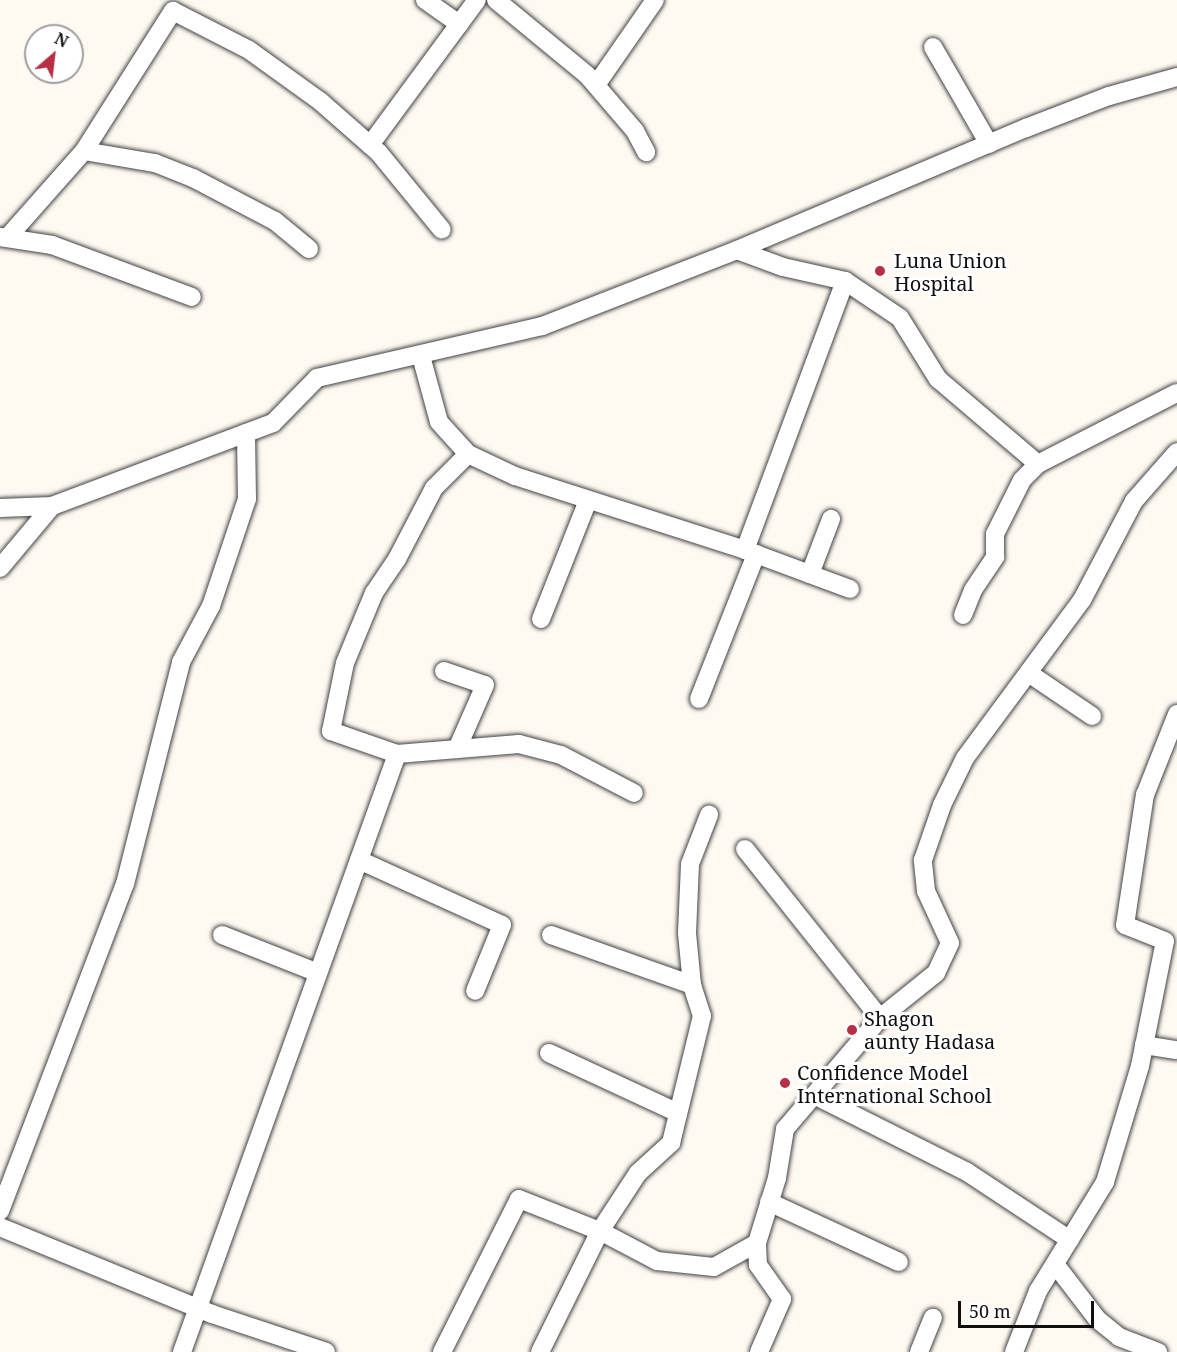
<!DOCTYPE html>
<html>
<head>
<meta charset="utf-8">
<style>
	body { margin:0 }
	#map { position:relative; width:1177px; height:1352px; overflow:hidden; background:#fefaf2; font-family:"Noto Serif",serif }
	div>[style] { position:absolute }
	.roads { filter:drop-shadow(0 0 2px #424242) drop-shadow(0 0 2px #424242) }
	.street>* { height:18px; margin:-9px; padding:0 9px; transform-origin:9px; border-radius:9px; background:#fff }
	.dots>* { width:16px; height:16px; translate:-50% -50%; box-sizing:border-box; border:3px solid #fff; border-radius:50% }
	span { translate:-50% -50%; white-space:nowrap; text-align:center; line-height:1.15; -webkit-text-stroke:6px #fff; paint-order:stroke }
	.poi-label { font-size:20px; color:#0f0f0f }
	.left { translate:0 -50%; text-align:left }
	.north { position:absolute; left:24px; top:24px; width:60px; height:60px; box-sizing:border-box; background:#fff; border:2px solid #9f9f9f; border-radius:50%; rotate:28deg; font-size:16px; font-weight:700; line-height:24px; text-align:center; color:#0f0f0f }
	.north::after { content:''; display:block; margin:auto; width:21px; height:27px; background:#b82e45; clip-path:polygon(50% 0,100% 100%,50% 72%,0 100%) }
	.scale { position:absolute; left:958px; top:1301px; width:136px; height:27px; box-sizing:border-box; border:3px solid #0f0f0f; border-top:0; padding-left:8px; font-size:18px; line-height:21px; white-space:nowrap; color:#0f0f0f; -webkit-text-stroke:4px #fff; paint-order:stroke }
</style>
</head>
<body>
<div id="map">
	<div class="roads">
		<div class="street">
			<div style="left:425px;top:0;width:42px;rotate:35.2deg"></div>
			<div style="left:496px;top:0;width:118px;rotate:39.5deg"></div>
			<div style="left:587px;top:75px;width:74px;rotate:49.4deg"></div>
			<div style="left:635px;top:131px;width:24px;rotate:62deg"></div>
			<div style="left:933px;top:47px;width:112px;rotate:60deg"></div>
			<div style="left:596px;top:85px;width:103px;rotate:-55.2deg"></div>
			<div style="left:370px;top:145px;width:180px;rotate:-53.6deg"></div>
			<div style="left:84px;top:151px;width:72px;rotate:9.6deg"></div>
			<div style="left:155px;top:163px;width:41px;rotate:21.5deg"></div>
			<div style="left:193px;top:178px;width:93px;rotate:27.7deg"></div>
			<div style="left:275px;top:221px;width:44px;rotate:39.5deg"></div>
			<div style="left:0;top:237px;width:53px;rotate:8.7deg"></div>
			<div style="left:52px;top:245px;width:149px;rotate:20.4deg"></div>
			<div style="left:7px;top:238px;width:116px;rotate:-48.5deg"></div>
			<div style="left:84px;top:151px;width:166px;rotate:-57.6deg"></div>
			<div style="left:173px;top:11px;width:85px;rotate:27.2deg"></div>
			<div style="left:249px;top:50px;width:89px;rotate:35.8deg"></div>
			<div style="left:321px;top:102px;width:77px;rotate:41.3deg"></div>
			<div style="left:379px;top:153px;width:99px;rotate:50.7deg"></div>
			<div style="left:737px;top:250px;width:49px;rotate:20.3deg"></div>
			<div style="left:783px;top:267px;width:64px;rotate:12.7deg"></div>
			<div style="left:845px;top:281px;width:66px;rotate:33.9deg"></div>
			<div style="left:900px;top:318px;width:72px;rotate:58.1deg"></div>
			<div style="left:938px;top:379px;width:131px;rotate:40.4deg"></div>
			<div style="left:421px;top:356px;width:68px;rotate:74.7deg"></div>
			<div style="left:439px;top:422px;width:43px;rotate:47.8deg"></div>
			<div style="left:468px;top:454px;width:52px;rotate:25.1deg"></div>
			<div style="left:515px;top:476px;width:242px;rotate:17.8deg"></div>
			<div style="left:745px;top:550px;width:112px;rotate:20.4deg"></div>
			<div style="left:0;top:508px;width:52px;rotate:-2.2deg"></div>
			<div style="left:52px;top:506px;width:236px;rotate:-20.6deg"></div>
			<div style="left:273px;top:423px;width:63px;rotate:-45.6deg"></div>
			<div style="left:317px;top:378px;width:231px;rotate:-13deg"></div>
			<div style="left:542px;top:326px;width:209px;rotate:-21.3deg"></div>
			<div style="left:737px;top:250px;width:314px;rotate:-22.9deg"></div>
			<div style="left:1026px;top:128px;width:89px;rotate:-21.1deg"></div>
			<div style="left:1109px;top:96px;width:71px;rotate:-15.6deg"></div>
			<div style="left:745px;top:550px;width:287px;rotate:-69.6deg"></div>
			<div style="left:0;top:568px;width:81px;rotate:-50deg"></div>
			<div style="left:810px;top:574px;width:59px;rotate:-69.1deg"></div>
			<div style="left:963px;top:615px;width:27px;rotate:-68deg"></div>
			<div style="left:973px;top:590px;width:40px;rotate:-56deg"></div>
			<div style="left:995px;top:557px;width:23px;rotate:-90deg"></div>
			<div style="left:995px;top:534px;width:60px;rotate:-63.4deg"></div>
			<div style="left:1022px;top:480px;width:23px;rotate:-45deg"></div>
			<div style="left:1038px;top:464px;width:156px;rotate:-27.1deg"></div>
			<div style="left:541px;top:619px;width:128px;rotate:-68.4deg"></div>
			<div style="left:444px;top:671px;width:43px;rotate:18.9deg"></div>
			<div style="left:485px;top:685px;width:70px;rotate:113.6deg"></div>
			<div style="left:1030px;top:674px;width:75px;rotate:34.1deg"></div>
			<div style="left:699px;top:699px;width:156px;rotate:-68.5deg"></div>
			<div style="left:397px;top:754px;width:70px;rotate:-160.8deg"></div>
			<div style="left:331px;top:731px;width:69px;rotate:-78.4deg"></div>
			<div style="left:345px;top:663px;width:76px;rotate:-67.5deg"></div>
			<div style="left:374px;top:593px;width:41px;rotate:-55.9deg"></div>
			<div style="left:397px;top:559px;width:80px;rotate:-62.5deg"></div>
			<div style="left:434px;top:488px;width:48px;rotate:-45deg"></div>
			<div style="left:745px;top:849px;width:216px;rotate:51.4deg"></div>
			<div style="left:359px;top:860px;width:157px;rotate:24.4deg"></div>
			<div style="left:502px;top:925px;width:71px;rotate:112.2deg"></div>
			<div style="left:222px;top:935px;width:103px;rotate:21.6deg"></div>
			<div style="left:551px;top:935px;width:150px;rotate:19.5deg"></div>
			<div style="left:1144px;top:1045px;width:33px;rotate:9deg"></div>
			<div style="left:549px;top:1053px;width:142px;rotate:24.9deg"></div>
			<div style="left:814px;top:1095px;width:171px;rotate:26.7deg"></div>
			<div style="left:967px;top:1172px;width:123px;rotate:33.4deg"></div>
			<div style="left:769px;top:1202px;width:143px;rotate:24.8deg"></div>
			<div style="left:0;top:1211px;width:350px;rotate:-69.1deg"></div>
			<div style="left:125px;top:884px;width:229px;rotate:-75.8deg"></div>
			<div style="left:181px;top:662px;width:64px;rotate:-61.8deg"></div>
			<div style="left:211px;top:606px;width:113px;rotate:-71.4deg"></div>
			<div style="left:247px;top:499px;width:66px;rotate:-90.9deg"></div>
			<div style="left:0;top:1227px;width:229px;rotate:22.3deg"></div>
			<div style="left:212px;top:1314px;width:120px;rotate:18.4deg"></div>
			<div style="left:1055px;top:1264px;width:69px;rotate:52.6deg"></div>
			<div style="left:1097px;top:1319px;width:28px;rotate:39deg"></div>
			<div style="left:1119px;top:1337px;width:42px;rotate:21deg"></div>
			<div style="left:182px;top:1352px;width:635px;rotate:-70.22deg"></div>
			<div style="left:397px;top:754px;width:122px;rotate:-4.7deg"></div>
			<div style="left:519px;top:744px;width:43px;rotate:14.7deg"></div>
			<div style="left:561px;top:755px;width:82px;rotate:27.5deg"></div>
			<div style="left:442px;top:1352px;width:171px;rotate:-63.3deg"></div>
			<div style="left:519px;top:1199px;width:87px;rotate:21.6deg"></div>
			<div style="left:600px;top:1231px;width:69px;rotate:-56.8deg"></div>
			<div style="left:638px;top:1173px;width:45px;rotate:-42.3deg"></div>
			<div style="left:671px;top:1143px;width:131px;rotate:-76.3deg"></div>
			<div style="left:702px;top:1016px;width:33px;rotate:-108deg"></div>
			<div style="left:692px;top:985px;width:52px;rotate:-95.5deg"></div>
			<div style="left:687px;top:933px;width:69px;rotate:-87.5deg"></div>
			<div style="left:690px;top:864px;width:53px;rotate:-68.8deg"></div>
			<div style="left:540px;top:1352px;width:135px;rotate:-63.6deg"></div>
			<div style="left:600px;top:1231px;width:64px;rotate:27.8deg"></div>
			<div style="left:657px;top:1261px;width:57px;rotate:6deg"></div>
			<div style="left:714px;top:1267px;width:49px;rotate:-29.2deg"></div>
			<div style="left:759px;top:1352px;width:58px;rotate:-66.5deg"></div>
			<div style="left:782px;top:1299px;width:42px;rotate:-125.2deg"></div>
			<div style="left:758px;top:1265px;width:22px;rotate:-93deg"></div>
			<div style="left:757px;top:1243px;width:68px;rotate:-72.9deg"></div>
			<div style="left:777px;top:1178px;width:50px;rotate:-80.7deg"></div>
			<div style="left:785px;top:1129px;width:146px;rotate:-49.4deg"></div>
			<div style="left:880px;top:1018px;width:72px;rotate:-38.8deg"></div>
			<div style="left:936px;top:973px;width:33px;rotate:-65deg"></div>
			<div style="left:950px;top:943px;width:57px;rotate:-114.8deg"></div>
			<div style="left:926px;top:891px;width:31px;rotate:-96deg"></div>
			<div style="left:923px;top:860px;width:58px;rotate:-70.9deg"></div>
			<div style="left:942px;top:805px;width:52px;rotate:-63.9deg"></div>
			<div style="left:965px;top:758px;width:197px;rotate:-53.5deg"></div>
			<div style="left:1082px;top:600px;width:112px;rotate:-62.3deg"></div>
			<div style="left:1134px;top:501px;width:65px;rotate:-48.7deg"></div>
			<div style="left:919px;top:1352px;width:37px;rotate:-68deg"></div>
			<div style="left:1014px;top:1352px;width:66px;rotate:-68.5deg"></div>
			<div style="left:1038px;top:1291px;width:128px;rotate:-58.4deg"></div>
			<div style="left:1105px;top:1182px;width:121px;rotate:-73.2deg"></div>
			<div style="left:1140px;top:1066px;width:127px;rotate:-78.7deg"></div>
			<div style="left:1165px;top:941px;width:43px;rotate:-158.2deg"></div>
			<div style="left:1125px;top:925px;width:132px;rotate:-81.3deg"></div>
			<div style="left:1145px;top:795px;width:87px;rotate:-68.4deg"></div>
		</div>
	</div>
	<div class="dots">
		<div style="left:880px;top:271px;background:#b82e45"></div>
		<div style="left:852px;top:1030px;background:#b82e45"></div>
		<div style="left:785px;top:1083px;background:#b82e45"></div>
	</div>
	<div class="poi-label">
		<span class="left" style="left:894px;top:272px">Luna Union<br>Hospital</span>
		<span class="left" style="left:864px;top:1030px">Shagon<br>aunty Hadasa</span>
		<span class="left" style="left:797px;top:1084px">Confidence Model<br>International School</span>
	</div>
	<div class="north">N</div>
	<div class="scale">50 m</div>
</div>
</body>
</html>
